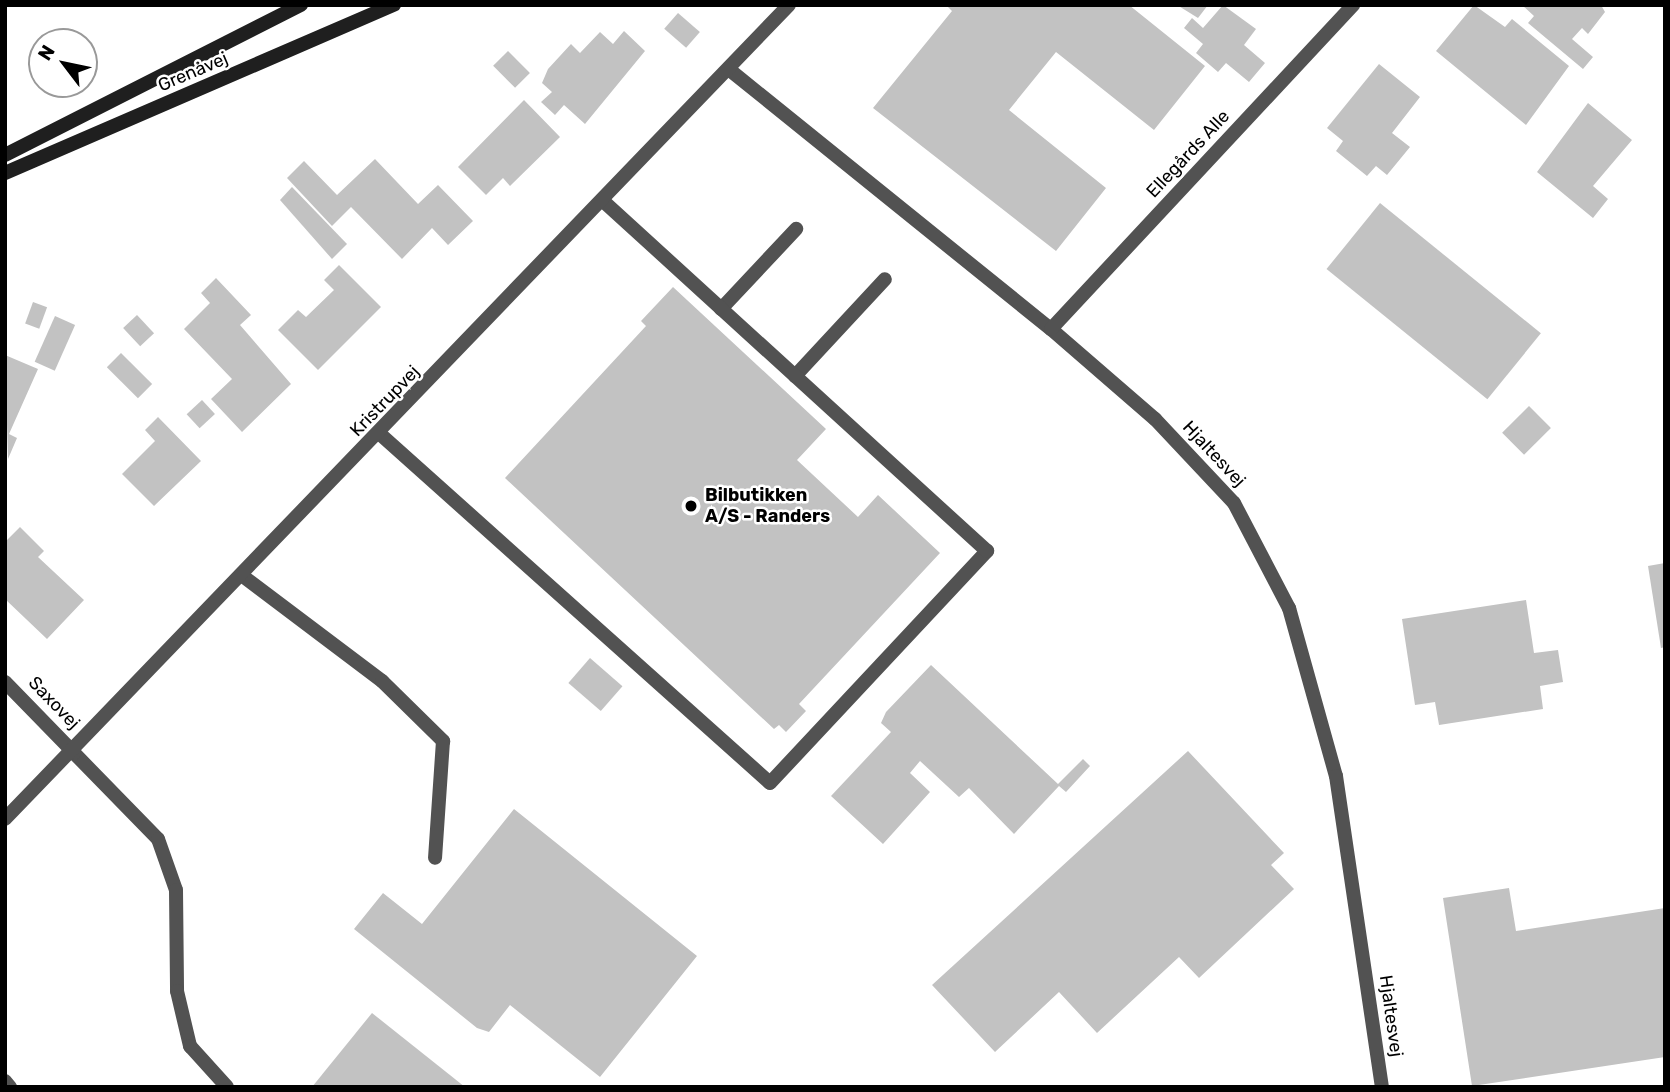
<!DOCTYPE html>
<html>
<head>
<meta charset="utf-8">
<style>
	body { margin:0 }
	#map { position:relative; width:1670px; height:1092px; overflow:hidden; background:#fff; font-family:Rubik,sans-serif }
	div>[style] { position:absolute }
	.building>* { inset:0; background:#c2c2c2; transform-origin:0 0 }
	.lane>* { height:14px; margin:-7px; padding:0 7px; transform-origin:7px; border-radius:7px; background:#525252 }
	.street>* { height:14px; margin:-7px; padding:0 7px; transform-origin:7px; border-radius:7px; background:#525252 }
	.secondary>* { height:14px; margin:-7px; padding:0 7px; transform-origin:7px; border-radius:7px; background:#1f1f1f }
	.dots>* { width:19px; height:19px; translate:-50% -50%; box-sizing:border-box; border:4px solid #fff; border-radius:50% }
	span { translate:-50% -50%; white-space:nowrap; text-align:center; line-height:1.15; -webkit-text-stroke:5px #fff; paint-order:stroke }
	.street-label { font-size:18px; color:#000 }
	.poi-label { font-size:18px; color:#000; font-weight:700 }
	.left { translate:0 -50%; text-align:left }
	.frame { position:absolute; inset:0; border:7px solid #000; pointer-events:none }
	.north { position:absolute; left:28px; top:28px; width:70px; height:70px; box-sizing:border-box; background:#fff; border:2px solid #999; border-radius:50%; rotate:302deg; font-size:19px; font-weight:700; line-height:28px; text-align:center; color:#000 }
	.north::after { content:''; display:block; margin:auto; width:24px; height:32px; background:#000; clip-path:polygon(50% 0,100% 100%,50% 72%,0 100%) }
</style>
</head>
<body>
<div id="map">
	<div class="building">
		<div style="clip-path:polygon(946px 5px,1129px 5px,1205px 66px,1154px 130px,1056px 52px,1009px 110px,1106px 188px,1056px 251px,873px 108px,952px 11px)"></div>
		<div style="clip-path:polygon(1177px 5px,1208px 5px,1198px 18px)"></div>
		<div style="clip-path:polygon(1223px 5px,1256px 29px,1244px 45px,1265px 63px,1249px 82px,1226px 63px,1218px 72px,1196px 53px,1203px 44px,1184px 28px,1192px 18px,1203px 28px)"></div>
		<div style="clip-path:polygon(1474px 5px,1505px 27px,1512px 19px,1569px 66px,1526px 125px,1436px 51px)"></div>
		<div style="clip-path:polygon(1522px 5px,1601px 5px,1605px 12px,1588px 34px,1582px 28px,1572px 39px,1593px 57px,1583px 69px,1528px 23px,1534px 16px)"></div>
		<div style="left:678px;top:13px;width:29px;height:21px;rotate:41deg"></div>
		<div style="clip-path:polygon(624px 31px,645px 51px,585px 124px,564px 105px,555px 115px,541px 102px,552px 92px,542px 83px,548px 69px,571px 44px,580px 53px,600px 32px,613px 44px)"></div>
		<div style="left:508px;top:51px;width:31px;height:21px;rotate:45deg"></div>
		<div style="clip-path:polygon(1379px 64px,1420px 97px,1392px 133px,1410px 147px,1387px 175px,1376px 166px,1367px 176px,1336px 151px,1343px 141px,1327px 128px)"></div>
		<div style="clip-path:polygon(524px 100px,560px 137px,510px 186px,503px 178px,486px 195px,458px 167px)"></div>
		<div style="clip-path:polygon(1588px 103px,1632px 140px,1593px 186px,1608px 199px,1593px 218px,1537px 172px)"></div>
		<div style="clip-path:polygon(375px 159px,418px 204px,438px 185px,473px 221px,448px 245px,432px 228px,402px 259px,351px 207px,332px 226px,287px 178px,304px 161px,337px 195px)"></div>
		<div style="clip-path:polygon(292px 187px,347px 244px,332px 259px,280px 200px)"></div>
		<div style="left:1380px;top:203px;width:207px;height:85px;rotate:39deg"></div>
		<div style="clip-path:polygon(339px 265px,381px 307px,318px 370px,278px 330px,298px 310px,306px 317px,334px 290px,324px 280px)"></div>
		<div style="clip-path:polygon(216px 278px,251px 315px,240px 325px,291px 384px,242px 432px,211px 399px,232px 379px,184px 329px,210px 303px,201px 293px)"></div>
		<div style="clip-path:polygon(673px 287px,826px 429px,797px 460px,858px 517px,878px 495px,940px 553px,799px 704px,806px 711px,786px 732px,779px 725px,774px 729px,505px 478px,646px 326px,641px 321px)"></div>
		<div style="left:33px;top:302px;width:15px;height:23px;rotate:20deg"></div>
		<div style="left:137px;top:315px;width:25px;height:19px;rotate:47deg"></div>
		<div style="left:55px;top:316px;width:22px;height:50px;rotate:24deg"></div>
		<div style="left:121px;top:353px;width:44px;height:20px;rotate:45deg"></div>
		<div style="clip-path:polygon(5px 355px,38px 369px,9px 434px,17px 438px,8px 459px)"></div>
		<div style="left:202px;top:400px;width:19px;height:21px;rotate:47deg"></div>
		<div style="left:1529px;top:406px;width:31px;height:38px;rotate:45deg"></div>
		<div style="clip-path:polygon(158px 417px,201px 461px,154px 506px,122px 474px,155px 441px,145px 430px)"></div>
		<div style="clip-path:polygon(20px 527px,44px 551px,38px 557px,84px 600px,47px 639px,5px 599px,5px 542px)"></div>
		<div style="clip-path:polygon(1665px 563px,1665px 647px,1661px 648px,1648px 566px)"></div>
		<div style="clip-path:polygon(1526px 600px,1534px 653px,1558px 650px,1563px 682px,1540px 686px,1543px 709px,1439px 725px,1435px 702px,1415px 705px,1402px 619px)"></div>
		<div style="left:590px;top:658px;width:43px;height:33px;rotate:41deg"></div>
		<div style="clip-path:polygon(931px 665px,1058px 784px,1083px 759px,1090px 766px,1066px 792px,1059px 786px,1014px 834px,969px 788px,959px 797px,920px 761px,910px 773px,930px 792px,883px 844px,831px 796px,891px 732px,881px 723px,886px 712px)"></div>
		<div style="clip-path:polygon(1188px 751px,1284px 853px,1271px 865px,1294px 889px,1199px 978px,1179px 957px,1097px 1033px,1059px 992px,995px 1052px,932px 985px)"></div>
		<div style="clip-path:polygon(514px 809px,697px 956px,600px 1077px,510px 1005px,489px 1032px,477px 1028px,354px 929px,383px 893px,422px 924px)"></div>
		<div style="clip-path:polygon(1509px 888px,1516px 931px,1665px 908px,1665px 1057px,1472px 1086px,1443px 898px)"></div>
		<div style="clip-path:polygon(372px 1013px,465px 1087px,312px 1087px)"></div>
	</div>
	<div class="lane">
		<div style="left:721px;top:309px;width:110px;rotate:-46.8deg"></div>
		<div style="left:795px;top:376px;width:132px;rotate:-47.1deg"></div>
		<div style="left:380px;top:434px;width:523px;rotate:41.82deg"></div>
		<div style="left:770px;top:783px;width:318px;rotate:-46.9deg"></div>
		<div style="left:987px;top:551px;width:521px;rotate:-137.64deg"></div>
		<div style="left:244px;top:577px;width:173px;rotate:37deg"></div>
		<div style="left:382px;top:681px;width:86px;rotate:44.5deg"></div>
		<div style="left:443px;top:741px;width:117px;rotate:93.9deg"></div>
		<div style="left:74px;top:753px;width:120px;rotate:45.7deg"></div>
		<div style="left:158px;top:839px;width:54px;rotate:70.6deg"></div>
		<div style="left:176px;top:890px;width:101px;rotate:89.4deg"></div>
		<div style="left:177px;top:991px;width:57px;rotate:76.7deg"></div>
		<div style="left:190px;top:1046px;width:55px;rotate:47.9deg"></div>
		<div style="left:5px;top:1081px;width:8px;rotate:50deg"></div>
	</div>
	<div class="street">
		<div style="left:731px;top:71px;width:411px;rotate:38.9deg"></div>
		<div style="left:1051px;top:329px;width:138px;rotate:40.9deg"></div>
		<div style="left:1155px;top:419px;width:115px;rotate:46.8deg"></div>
		<div style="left:1234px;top:503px;width:119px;rotate:62.4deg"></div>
		<div style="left:1289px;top:608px;width:174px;rotate:74.4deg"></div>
		<div style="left:1336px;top:776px;width:314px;rotate:81.6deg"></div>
		<div style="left:1051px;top:329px;width:443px;rotate:-47deg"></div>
		<div style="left:5px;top:682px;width:99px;rotate:45.8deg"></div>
		<div style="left:5px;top:819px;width:1130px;rotate:-46.08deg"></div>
	</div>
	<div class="secondary">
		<div style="left:5px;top:155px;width:332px;rotate:-26.9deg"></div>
		<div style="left:5px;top:173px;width:424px;rotate:-23.4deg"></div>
	</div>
	<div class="dots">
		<div style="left:691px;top:506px;background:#000"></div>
	</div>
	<div class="street-label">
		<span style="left:193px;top:72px;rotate:-23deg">Grenåvej</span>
		<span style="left:1188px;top:154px;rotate:-47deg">Ellegårds Alle</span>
		<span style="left:385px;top:401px;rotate:-46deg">Kristrupvej</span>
		<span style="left:1214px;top:454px;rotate:47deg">Hjaltesvej</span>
		<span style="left:54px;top:703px;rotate:46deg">Saxovej</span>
		<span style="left:1391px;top:1016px;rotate:82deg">Hjaltesvej</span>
	</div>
	<div class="poi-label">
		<span class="left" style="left:705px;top:506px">Bilbutikken<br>A/S - Randers</span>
	</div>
	<div class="frame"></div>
	<div class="north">N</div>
</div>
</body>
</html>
